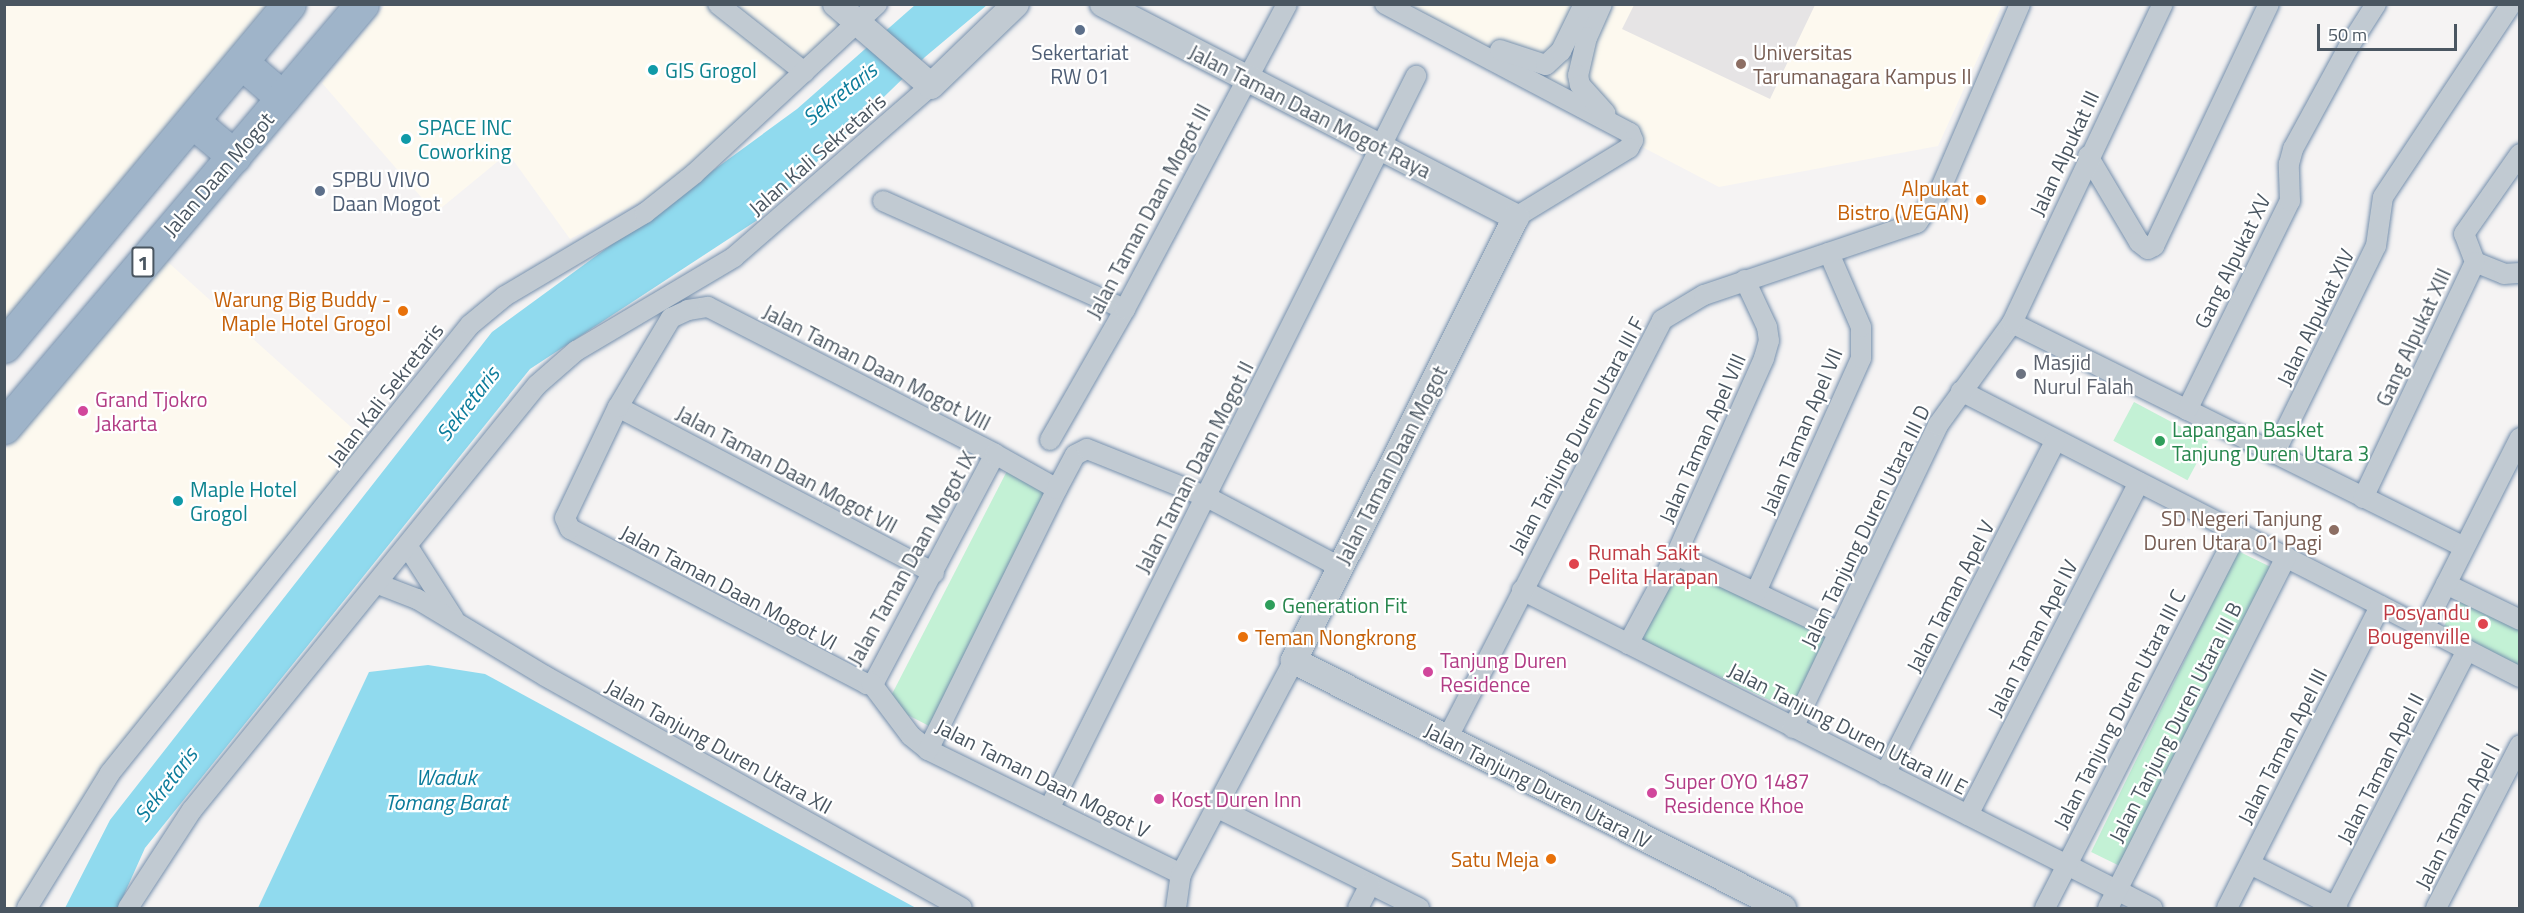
<!DOCTYPE html>
<html>
<head>
<meta charset="utf-8">
<style>
	body { margin:0 }
	#map { position:relative; width:2524px; height:913px; overflow:hidden; background:#f5f3f3; font-family:"Titillium Web",sans-serif }
	div>[style] { position:absolute }
	.commercial>* { inset:0; background:#fdf9ef }
	.education>* { inset:0; background:#e6e4e5 }
	.green>* { inset:0; background:#c3f1d5; transform-origin:0 0 }
	.water>* { inset:0; background:#90daee }
	.roads { filter:drop-shadow(0 0 2px #7690ad) drop-shadow(0 0 2px #7690ad) }
	.minor>* { height:20px; margin:-10px; padding:0 10px; transform-origin:10px; border-radius:10px; background:#c1cad2 }
	.tertiary>* { height:26px; margin:-13px; padding:0 13px; transform-origin:13px; border-radius:13px; background:#c1cad2 }
	.trunk>* { height:33px; margin:-16.5px; padding:0 16.5px; transform-origin:16.5px; border-radius:16.5px; background:#9fb4c9 }
	.dots>* { width:16px; height:16px; translate:-50% -50%; box-sizing:border-box; border:3px solid #fff; border-radius:50% }
	span { translate:-50% -50%; white-space:nowrap; text-align:center; line-height:1.15; -webkit-text-stroke:4.5px #fff; paint-order:stroke }
	.shield-label span { padding:2px 4px; background:#fff; border:2px solid; border-radius:4px; -webkit-text-stroke-width:0 }
	.shield-label { font-size:20px; color:#4a5661; font-weight:700 }
	.service-label { font-size:21px; color:#4e5e75 }
	.left { translate:0 -50%; text-align:left }
	.education-label { font-size:21px; color:#785e54 }
	.right { translate:-100% -50%; text-align:right }
	.culture-label { font-size:21px; color:#0d838f }
	.street-label { font-size:21px; color:#4a5661 }
	.food-label { font-size:21px; color:#c56008 }
	.worship-label { font-size:21px; color:#5b616d }
	.hotel-label { font-size:21px; color:#b23c85 }
	.leisure-label { font-size:21px; color:#27864d }
	.health-label { font-size:21px; color:#be3a42 }
	.water-label { font-size:22px; color:#0c7c9b; font-style:italic }
	.frame { position:absolute; inset:0; border:6px solid #4a5661; pointer-events:none }
	.scale { position:absolute; left:2317px; top:24px; width:140px; height:27px; box-sizing:border-box; border:3px solid #4a5661; border-top:0; padding-left:8px; font-size:18px; line-height:21px; white-space:nowrap; color:#4a5661; -webkit-text-stroke:4px #fff; paint-order:stroke }
</style>
</head>
<body>
<div id="map">
	<div class="commercial">
		<div style="clip-path:polygon(5px 5px,277px 5px,5px 343px)"></div>
		<div style="clip-path:polygon(385px 5px,874px 5px,689px 176px,570px 239px,508px 153px,435px 213px,322px 83px)"></div>
		<div style="clip-path:polygon(1370px 5px,2002px 5px,1938px 146px,1719px 187px)"></div>
		<div style="clip-path:polygon(160px 255px,371px 445px,117px 754px,29px 908px,5px 908px,4px 451px)"></div>
	</div>
	<div class="education">
		<div style="clip-path:polygon(1634px 5px,1634px 4px,1815px 5px,1770px 99px,1622px 29px)"></div>
	</div>
	<div class="green">
		<div style="left:2134px;top:402px;width:84px;height:44px;rotate:28deg"></div>
		<div style="clip-path:polygon(1008px 469px,1059px 496px,935px 729px,894px 708px,892px 694px)"></div>
		<div style="left:2238px;top:551px;width:37px;height:335px;rotate:26deg"></div>
		<div style="left:1676px;top:565px;width:166px;height:83px;rotate:25deg"></div>
		<div style="clip-path:polygon(2465px 587px,2519px 616px,2519px 668px,2443px 628px)"></div>
	</div>
	<div class="water">
		<div style="clip-path:polygon(915px 5px,987px 5px,925px 57px,756px 221px,530px 369px,145px 848px,118px 908px,65px 908px,110px 820px,492px 332px,797px 109px)"></div>
		<div style="clip-path:polygon(428px 665px,485px 674px,916px 908px,258px 908px,369px 672px)"></div>
	</div>
	<div class="roads">
		<div class="minor">
			<div style="left:718px;top:4px;width:110px;rotate:38.3deg"></div>
			<div style="left:1385px;top:4px;width:277px;rotate:27.8deg"></div>
			<div style="left:1630px;top:133px;width:8px;rotate:67deg"></div>
			<div style="left:1633px;top:140px;width:9px;rotate:117deg"></div>
			<div style="left:1629px;top:148px;width:132px;rotate:148.6deg"></div>
			<div style="left:1602px;top:4px;width:36px;rotate:114deg"></div>
			<div style="left:1587px;top:37px;width:39px;rotate:103deg"></div>
			<div style="left:1578px;top:75px;width:10px;rotate:79deg"></div>
			<div style="left:1580px;top:85px;width:38px;rotate:48deg"></div>
			<div style="left:1500px;top:50px;width:48px;rotate:18.1deg"></div>
			<div style="left:1546px;top:65px;width:21px;rotate:-43deg"></div>
			<div style="left:1561px;top:51px;width:52px;rotate:-63.9deg"></div>
			<div style="left:2088px;top:156px;width:100px;rotate:59.3deg"></div>
			<div style="left:2139px;top:242px;width:11px;rotate:38deg"></div>
			<div style="left:2148px;top:249px;width:7px;rotate:-27deg"></div>
			<div style="left:2154px;top:246px;width:268px;rotate:-64.6deg"></div>
			<div style="left:883px;top:201px;width:265px;rotate:24.1deg"></div>
			<div style="left:2475px;top:262px;width:30px;rotate:-111deg"></div>
			<div style="left:2464px;top:234px;width:98px;rotate:-55deg"></div>
			<div style="left:2475px;top:262px;width:31px;rotate:22deg"></div>
			<div style="left:2504px;top:274px;width:16px;rotate:-4deg"></div>
			<div style="left:2012px;top:323px;width:504px;rotate:26.36deg"></div>
			<div style="left:1961px;top:391px;width:628px;rotate:27.1deg"></div>
			<div style="left:618px;top:407px;width:357px;rotate:27.7deg"></div>
			<div style="left:2187px;top:410px;width:233px;rotate:-63.8deg"></div>
			<div style="left:2290px;top:201px;width:37px;rotate:-92deg"></div>
			<div style="left:2289px;top:164px;width:16px;rotate:-75deg"></div>
			<div style="left:2293px;top:149px;width:115px;rotate:-61.4deg"></div>
			<div style="left:2348px;top:48px;width:52px;rotate:-57.5deg"></div>
			<div style="left:1050px;top:440px;width:151px;rotate:-60.2deg"></div>
			<div style="left:1125px;top:309px;width:345px;rotate:-62deg"></div>
			<div style="left:995px;top:454px;width:257px;rotate:117.9deg"></div>
			<div style="left:875px;top:681px;width:9px;rotate:159deg"></div>
			<div style="left:867px;top:684px;width:335px;rotate:-152.4deg"></div>
			<div style="left:570px;top:529px;width:12px;rotate:-114deg"></div>
			<div style="left:565px;top:518px;width:123px;rotate:-64.5deg"></div>
			<div style="left:618px;top:407px;width:104px;rotate:-59.2deg"></div>
			<div style="left:671px;top:318px;width:19px;rotate:-25deg"></div>
			<div style="left:688px;top:310px;width:20px;rotate:-9deg"></div>
			<div style="left:708px;top:307px;width:322px;rotate:27.1deg"></div>
			<div style="left:995px;top:454px;width:71px;rotate:29.4deg"></div>
			<div style="left:2274px;top:454px;width:232px;rotate:-63.9deg"></div>
			<div style="left:2376px;top:246px;width:49px;rotate:-81.9deg"></div>
			<div style="left:2383px;top:197px;width:232px;rotate:-56.4deg"></div>
			<div style="left:2363px;top:498px;width:261px;rotate:-64.6deg"></div>
			<div style="left:408px;top:547px;width:85px;rotate:57.4deg"></div>
			<div style="left:1676px;top:555px;width:180px;rotate:25.3deg"></div>
			<div style="left:378px;top:584px;width:42px;rotate:21deg"></div>
			<div style="left:417px;top:599px;width:149px;rotate:31deg"></div>
			<div style="left:545px;top:676px;width:477px;rotate:29.1deg"></div>
			<div style="left:2446px;top:584px;width:82px;rotate:25.9deg"></div>
			<div style="left:1522px;top:590px;width:706px;rotate:26.78deg"></div>
			<div style="left:1756px;top:592px;width:256px;rotate:-65.8deg"></div>
			<div style="left:1861px;top:358px;width:31px;rotate:-90deg"></div>
			<div style="left:1861px;top:327px;width:81px;rotate:-113.4deg"></div>
			<div style="left:2424px;top:628px;width:213px;rotate:-63.2deg"></div>
			<div style="left:1628px;top:644px;width:101px;rotate:-61.7deg"></div>
			<div style="left:1676px;top:555px;width:216px;rotate:-65.9deg"></div>
			<div style="left:1764px;top:358px;width:18px;rotate:-74deg"></div>
			<div style="left:1769px;top:341px;width:14px;rotate:-98deg"></div>
			<div style="left:1767px;top:327px;width:52px;rotate:-115.1deg"></div>
			<div style="left:871px;top:683px;width:66px;rotate:53deg"></div>
			<div style="left:911px;top:736px;width:22px;rotate:39deg"></div>
			<div style="left:928px;top:750px;width:282px;rotate:26.1deg"></div>
			<div style="left:1793px;top:728px;width:336px;rotate:-64.4deg"></div>
			<div style="left:1938px;top:425px;width:126px;rotate:-54deg"></div>
			<div style="left:2012px;top:323px;width:353px;rotate:-64.7deg"></div>
			<div style="left:1447px;top:739px;width:471px;rotate:-62.8deg"></div>
			<div style="left:1662px;top:320px;width:49px;rotate:-30.8deg"></div>
			<div style="left:1704px;top:295px;width:225px;rotate:-18.7deg"></div>
			<div style="left:1917px;top:223px;width:40px;rotate:-55.1deg"></div>
			<div style="left:1940px;top:190px;width:202px;rotate:-66.7deg"></div>
			<div style="left:928px;top:750px;width:291px;rotate:-63.7deg"></div>
			<div style="left:1057px;top:489px;width:38px;rotate:-62deg"></div>
			<div style="left:1075px;top:455px;width:13px;rotate:-27deg"></div>
			<div style="left:1087px;top:449px;width:129px;rotate:21.8deg"></div>
			<div style="left:1207px;top:497px;width:150px;rotate:27.8deg"></div>
			<div style="left:1885px;top:774px;width:375px;rotate:-62.9deg"></div>
			<div style="left:1216px;top:807px;width:227px;rotate:26.5deg"></div>
			<div style="left:1049px;top:809px;width:820px;rotate:-63.4deg"></div>
			<div style="left:1968px;top:815px;width:374px;rotate:-62.8deg"></div>
			<div style="left:2250px;top:864px;width:98px;rotate:26.6deg"></div>
			<div style="left:2335px;top:907px;width:289px;rotate:-62.8deg"></div>
			<div style="left:27px;top:908px;width:158px;rotate:-58.4deg"></div>
			<div style="left:110px;top:773px;width:575px;rotate:-51.22deg"></div>
			<div style="left:470px;top:325px;width:45px;rotate:-39.6deg"></div>
			<div style="left:505px;top:296px;width:163px;rotate:-30.7deg"></div>
			<div style="left:645px;top:213px;width:63px;rotate:-38.5deg"></div>
			<div style="left:694px;top:174px;width:250px;rotate:-42.9deg"></div>
			<div style="left:128px;top:908px;width:117px;rotate:-56.9deg"></div>
			<div style="left:192px;top:810px;width:547px;rotate:-50.93deg"></div>
			<div style="left:537px;top:385px;width:52px;rotate:-41.1deg"></div>
			<div style="left:576px;top:351px;width:184px;rotate:-30.7deg"></div>
			<div style="left:734px;top:257px;width:261px;rotate:-41deg"></div>
			<div style="left:1176px;top:908px;width:34px;rotate:-82deg"></div>
			<div style="left:1181px;top:874px;width:241px;rotate:-62.1deg"></div>
			<div style="left:1358px;top:908px;width:27px;rotate:-63deg"></div>
			<div style="left:2045px;top:908px;width:422px;rotate:-62.9deg"></div>
			<div style="left:2108px;top:908px;width:394px;rotate:-63.1deg"></div>
			<div style="left:2227px;top:908px;width:339px;rotate:-63.1deg"></div>
			<div style="left:2436px;top:908px;width:183px;rotate:-62.7deg"></div>
		</div>
		<div class="tertiary">
			<div style="left:836px;top:4px;width:125px;rotate:40.8deg"></div>
			<div style="left:931px;top:86px;width:118px;rotate:-44deg"></div>
			<div style="left:1103px;top:4px;width:465px;rotate:27.3deg"></div>
			<div style="left:1516px;top:217px;width:496px;rotate:116.6deg"></div>
			<div style="left:1294px;top:661px;width:548px;rotate:26.8deg"></div>
		</div>
		<div class="trunk">
			<div style="left:241px;top:62px;width:55px;rotate:40.6deg"></div>
			<div style="left:192px;top:121px;width:55px;rotate:39.8deg"></div>
			<div style="left:4px;top:346px;width:445px;rotate:-50.2deg"></div>
			<div style="left:4px;top:427px;width:554px;rotate:-49.76deg"></div>
		</div>
	</div>
	<div class="dots">
		<div style="left:1080px;top:30px;background:#5c6f8a"></div>
		<div style="left:1741px;top:64px;background:#8d6e63"></div>
		<div style="left:653px;top:70px;background:#0f9aa8"></div>
		<div style="left:406px;top:139px;background:#0f9aa8"></div>
		<div style="left:320px;top:191px;background:#5c6f8a"></div>
		<div style="left:1981px;top:200px;background:#e8710a"></div>
		<div style="left:403px;top:311px;background:#e8710a"></div>
		<div style="left:2021px;top:374px;background:#6b7280"></div>
		<div style="left:83px;top:411px;background:#d1479c"></div>
		<div style="left:2160px;top:441px;background:#2e9e5b"></div>
		<div style="left:178px;top:501px;background:#0f9aa8"></div>
		<div style="left:2334px;top:530px;background:#8d6e63"></div>
		<div style="left:1574px;top:564px;background:#e0444e"></div>
		<div style="left:1270px;top:605px;background:#2e9e5b"></div>
		<div style="left:2483px;top:624px;background:#e0444e"></div>
		<div style="left:1243px;top:637px;background:#e8710a"></div>
		<div style="left:1428px;top:672px;background:#d1479c"></div>
		<div style="left:1652px;top:793px;background:#d1479c"></div>
		<div style="left:1159px;top:799px;background:#d1479c"></div>
		<div style="left:1551px;top:859px;background:#e8710a"></div>
	</div>
	<div class="shield-label">
		<span style="left:143px;top:262px">1</span>
	</div>
	<div class="service-label">
		<span style="left:1080px;top:64px">Sekertariat<br>RW 01</span>
		<span class="left" style="left:332px;top:191px">SPBU VIVO<br>Daan Mogot</span>
	</div>
	<div class="education-label">
		<span class="left" style="left:1753px;top:64px">Universitas<br>Tarumanagara Kampus II</span>
		<span class="right" style="left:2322px;top:530px">SD Negeri Tanjung<br>Duren Utara 01 Pagi</span>
	</div>
	<div class="culture-label">
		<span class="left" style="left:665px;top:70px">GIS Grogol</span>
		<span class="left" style="left:418px;top:139px">SPACE INC<br>Coworking</span>
		<span class="left" style="left:190px;top:501px">Maple Hotel<br>Grogol</span>
	</div>
	<div class="street-label">
		<span style="left:1310px;top:111px;rotate:27deg">Jalan Taman Daan Mogot Raya</span>
		<span style="left:2064px;top:153px;rotate:-65deg">Jalan Alpukat III</span>
		<span style="left:817px;top:154px;rotate:-41deg">Jalan Kali Sekretaris</span>
		<span style="left:218px;top:174px;rotate:-49deg">Jalan Daan Mogot</span>
		<span style="left:1148px;top:211px;rotate:-62deg">Jalan Taman Daan Mogot III</span>
		<span style="left:2232px;top:261px;rotate:-64deg">Gang Alpukat XV</span>
		<span style="left:2315px;top:317px;rotate:-64deg">Jalan Alpukat XIV</span>
		<span style="left:2413px;top:337px;rotate:-65deg">Gang Alpukat XIII</span>
		<span style="left:877px;top:367px;rotate:27deg">Jalan Taman Daan Mogot VIII</span>
		<span style="left:385px;top:394px;rotate:-52deg">Jalan Kali Sekretaris</span>
		<span style="left:1801px;top:431px;rotate:-67deg">Jalan Taman Apel VII</span>
		<span style="left:1576px;top:435px;rotate:-62deg">Jalan Tanjung Duren Utara III F</span>
		<span style="left:1702px;top:438px;rotate:-66deg">Jalan Taman Apel VIII</span>
		<span style="left:1391px;top:465px;rotate:-63deg">Jalan Taman Daan Mogot</span>
		<span style="left:1194px;top:467px;rotate:-63deg">Jalan Taman Daan Mogot II</span>
		<span style="left:787px;top:469px;rotate:28deg">Jalan Taman Daan Mogot VII</span>
		<span style="left:1865px;top:526px;rotate:-64deg">Jalan Tanjung Duren Utara III D</span>
		<span style="left:911px;top:558px;rotate:-61deg">Jalan Taman Daan Mogot IX</span>
		<span style="left:729px;top:587px;rotate:28deg">Jalan Taman Daan Mogot VI</span>
		<span style="left:1950px;top:596px;rotate:-63deg">Jalan Taman Apel V</span>
		<span style="left:2032px;top:638px;rotate:-63deg">Jalan Taman Apel IV</span>
		<span style="left:2119px;top:709px;rotate:-63deg">Jalan Tanjung Duren Utara III C</span>
		<span style="left:2175px;top:722px;rotate:-63deg">Jalan Tanjung Duren Utara III B</span>
		<span style="left:1848px;top:728px;rotate:27deg">Jalan Tanjung Duren Utara III E</span>
		<span style="left:719px;top:746px;rotate:29deg">Jalan Tanjung Duren Utara XII</span>
		<span style="left:2282px;top:746px;rotate:-63deg">Jalan Taman Apel III</span>
		<span style="left:2380px;top:768px;rotate:-63deg">Jalan Taman Apel II</span>
		<span style="left:1043px;top:778px;rotate:27deg">Jalan Taman Daan Mogot V</span>
		<span style="left:1538px;top:785px;rotate:27deg">Jalan Tanjung Duren Utara IV</span>
		<span style="left:2457px;top:816px;rotate:-63deg">Jalan Taman Apel I</span>
	</div>
	<div class="food-label">
		<span class="right" style="left:1969px;top:200px">Alpukat<br>Bistro (VEGAN)</span>
		<span class="right" style="left:391px;top:311px">Warung Big Buddy -<br>Maple Hotel Grogol</span>
		<span class="left" style="left:1255px;top:637px">Teman Nongkrong</span>
		<span class="right" style="left:1539px;top:859px">Satu Meja</span>
	</div>
	<div class="worship-label">
		<span class="left" style="left:2033px;top:374px">Masjid<br>Nurul Falah</span>
	</div>
	<div class="hotel-label">
		<span class="left" style="left:95px;top:411px">Grand Tjokro<br>Jakarta</span>
		<span class="left" style="left:1440px;top:672px">Tanjung Duren<br>Residence</span>
		<span class="left" style="left:1664px;top:793px">Super OYO 1487<br>Residence Khoe</span>
		<span class="left" style="left:1171px;top:799px">Kost Duren Inn</span>
	</div>
	<div class="leisure-label">
		<span class="left" style="left:2172px;top:441px">Lapangan Basket<br>Tanjung Duren Utara 3</span>
		<span class="left" style="left:1282px;top:605px">Generation Fit</span>
	</div>
	<div class="health-label">
		<span class="left" style="left:1588px;top:564px">Rumah Sakit<br>Pelita Harapan</span>
		<span class="right" style="left:2470px;top:624px">Posyandu<br>Bougenville</span>
	</div>
	<div class="water-label">
		<span style="left:840px;top:94px;rotate:-38deg">Sekretaris</span>
		<span style="left:468px;top:404px;rotate:-52deg">Sekretaris</span>
		<span style="left:446px;top:790px">Waduk<br>Tomang Barat</span>
		<span style="left:166px;top:785px;rotate:-52deg">Sekretaris</span>
	</div>
	<div class="frame"></div>
	<div class="scale">50 m</div>
</div>
</body>
</html>
